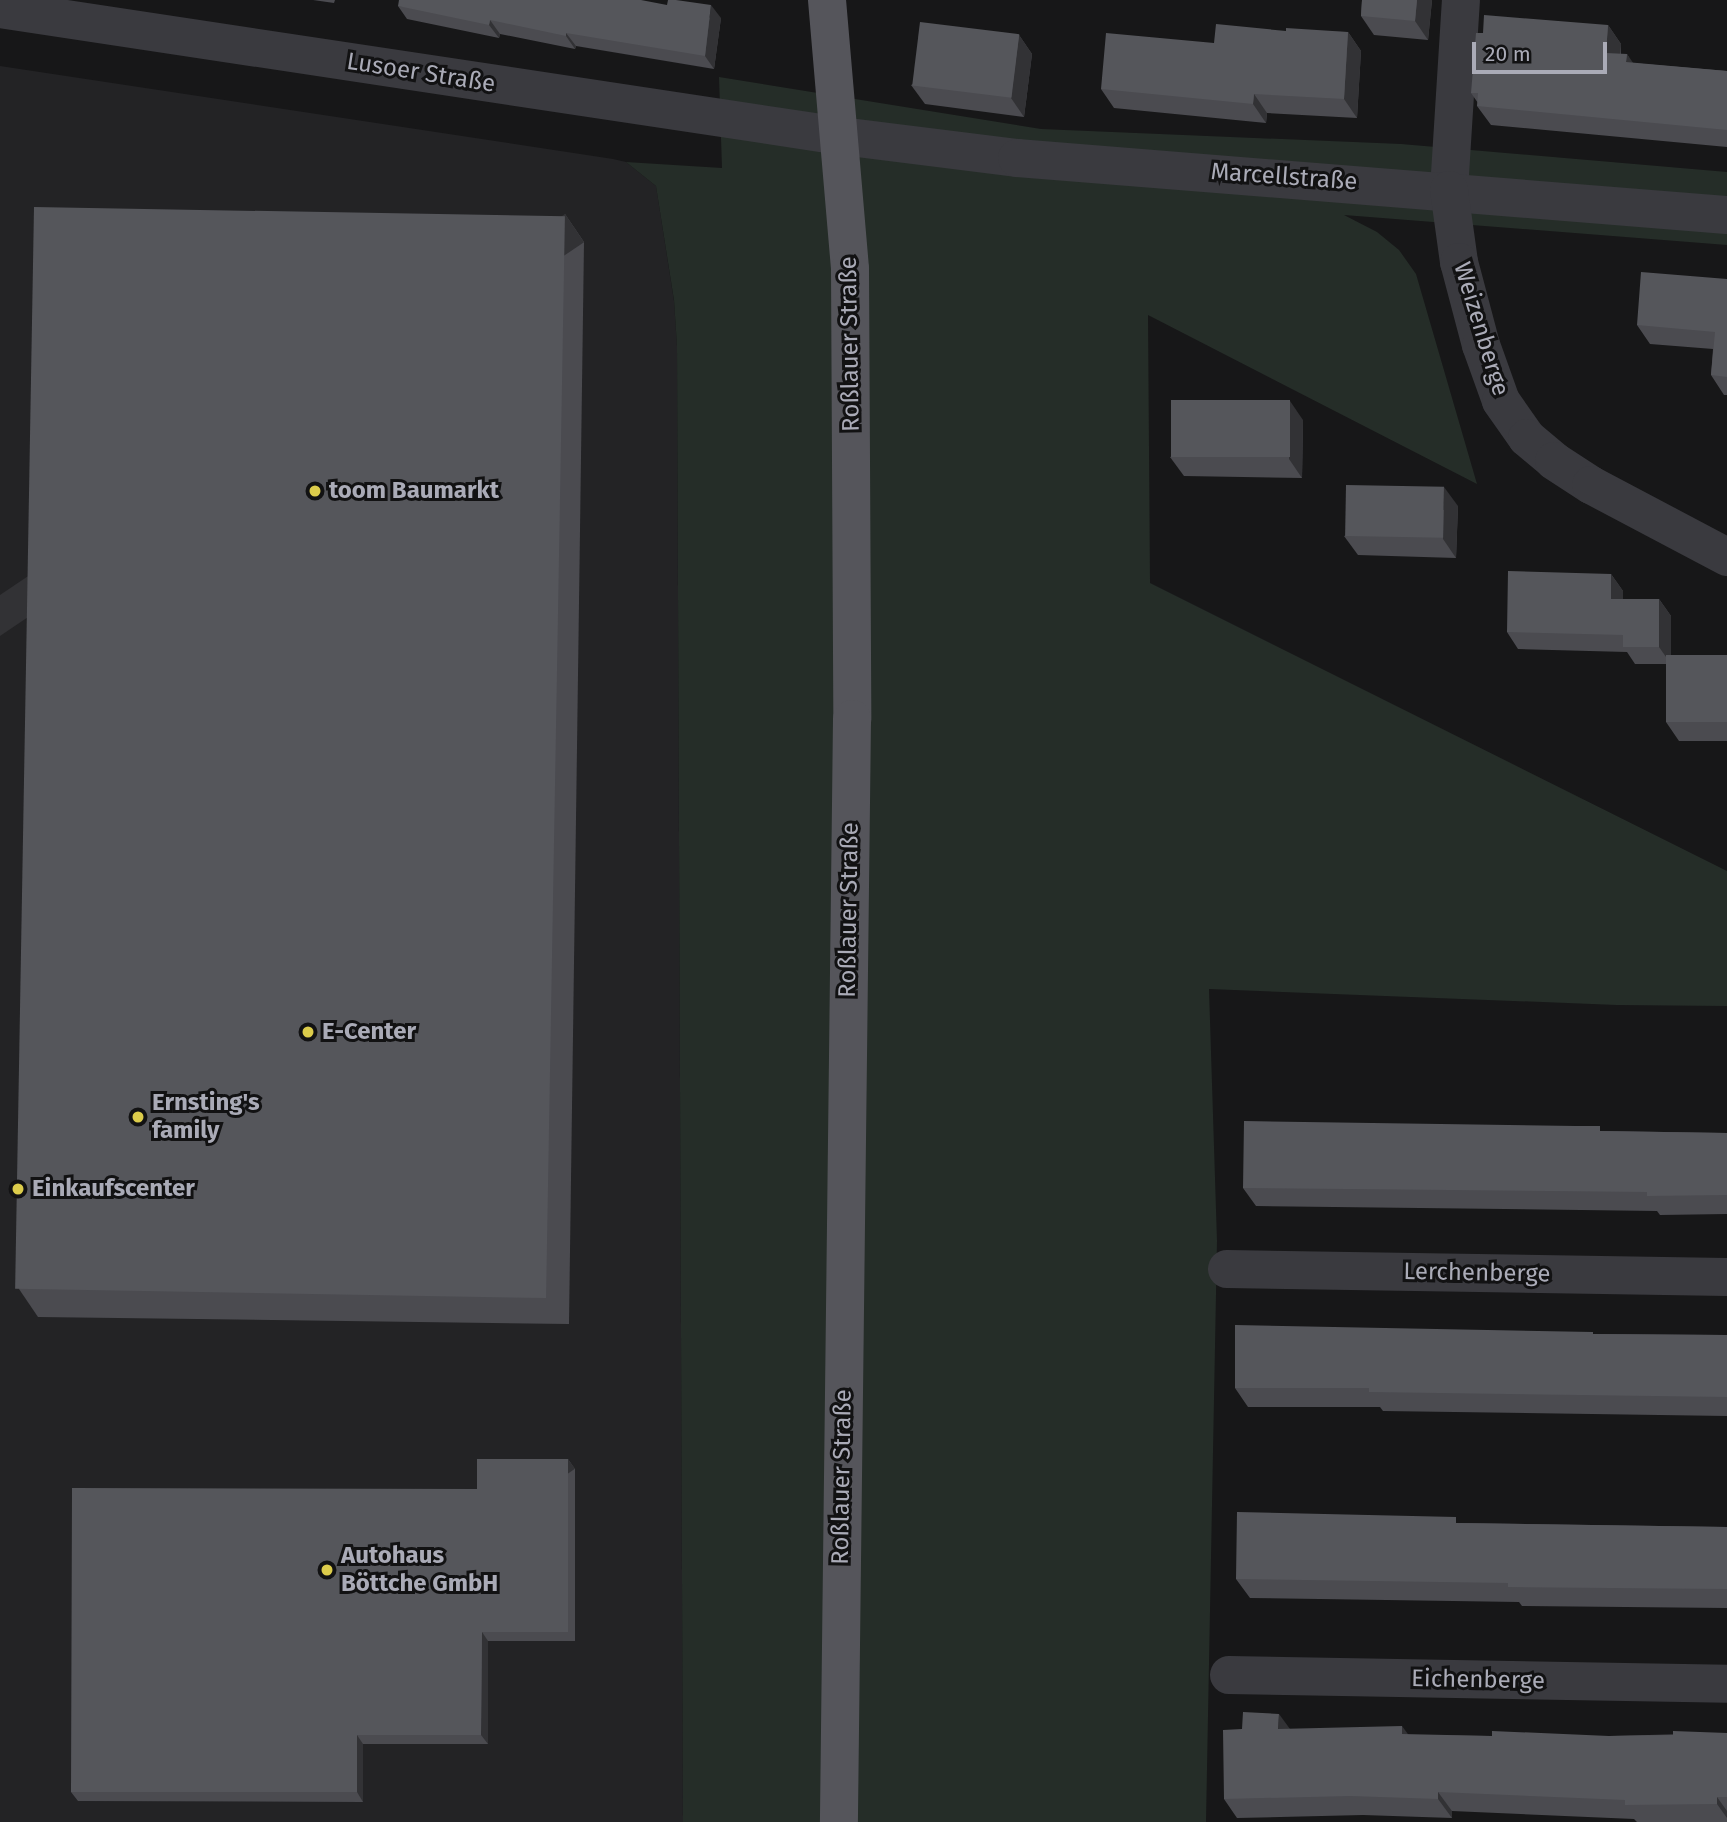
<!DOCTYPE html>
<html>
<head>
<meta charset="utf-8">
<style>
	body { margin:0 }
	#map { position:relative; width:1727px; height:1822px; overflow:hidden; background:#171718; font-family:"Fira Sans",sans-serif }
	div>[style] { position:absolute }
	.built>* { inset:0; background:#232325 }
	.green>* { inset:0; background:#252d28 }
	.minor>* { height:38px; margin:-19px; padding:0 19px; transform-origin:19px; border-radius:19px; background:#3a3a3f }
	.tertiary>* { height:38px; margin:-19px; padding:0 19px; transform-origin:19px; border-radius:19px; background:#3a3a3f }
	.primary>* { height:38px; margin:-19px; padding:0 19px; transform-origin:19px; border-radius:19px; background:#55555b }
	.wall>* { inset:0; background:#4b4b50 }
	.shaded-wall>* { inset:0; background:#323235; transform-origin:0 0 }
	.building>* { inset:0; background:#55565b; transform-origin:0 0 }
	.dots>* { width:19px; height:19px; translate:-50% -50%; box-sizing:border-box; border:4px solid #121213; border-radius:50% }
	span { translate:-50% -50%; white-space:nowrap; text-align:center; line-height:1.15; -webkit-text-stroke:6px #121213; paint-order:stroke }
	.street-label { font-size:24px; color:#aaabb7 }
	.poi-label { font-size:24px; color:#aaabb7; font-weight:700 }
	.left { translate:0 -50%; text-align:left }
	.scale { position:absolute; left:1472px; top:42px; width:135px; height:32px; box-sizing:border-box; border:4px solid #aaabb7; border-top:0; padding-left:9px; font-size:21px; line-height:24px; white-space:nowrap; color:#aaabb7; -webkit-text-stroke:5px #121213; paint-order:stroke }
</style>
</head>
<body>
<div id="map">
	<div class="built">
		<div style="clip-path:polygon(0 66px,613px 159px,626px 162px,656px 186px,674px 301px,677px 346px,683px 1822px,0 1822px)"></div>
	</div>
	<div class="green">
		<div style="clip-path:polygon(719px 77px,1041px 129px,1401px 144px,1727px 172px,1727px 245px,1344px 215px,1377px 232px,1399px 250px,1416px 274px,1477px 484px,1148px 315px,1150px 583px,1727px 871px,1727px 1006px,1617px 1005px,1209px 989px,1217px 1241px,1206px 1822px,683px 1822px,677px 346px,674px 300px,656px 186px,626px 162px,722px 168px)"></div>
	</div>
	<div class="minor">
		<div style="left:0;top:9px;width:851px;rotate:8.59deg"></div>
		<div style="left:1449px;top:190px;width:190px;rotate:-86.4deg"></div>
		<div style="left:1227px;top:1269px;width:500px;rotate:0.92deg"></div>
		<div style="left:1229px;top:1675px;width:498px;rotate:1deg"></div>
	</div>
	<div class="tertiary">
		<div style="left:841px;top:136px;width:177px;rotate:7.1deg"></div>
		<div style="left:1017px;top:158px;width:712px;rotate:4.59deg"></div>
		<div style="left:1449px;top:190px;width:73px;rotate:82.1deg"></div>
		<div style="left:1459px;top:262px;width:86px;rotate:75.2deg"></div>
		<div style="left:1481px;top:345px;width:59px;rotate:70.3deg"></div>
		<div style="left:1501px;top:401px;width:45px;rotate:54.9deg"></div>
		<div style="left:1527px;top:438px;width:35px;rotate:40deg"></div>
		<div style="left:1554px;top:461px;width:44px;rotate:33deg"></div>
		<div style="left:1591px;top:485px;width:154px;rotate:27.9deg"></div>
	</div>
	<div class="primary">
		<div style="left:827px;top:0;width:270px;rotate:85.1deg"></div>
		<div style="left:850px;top:269px;width:450px;rotate:89.7deg"></div>
		<div style="left:852px;top:719px;width:1103px;rotate:90.68deg"></div>
	</div>
	<div class="wall">
		<div style="clip-path:polygon(313px 0,335px 0,334px 3px)"></div>
		<div style="clip-path:polygon(1362px 0,1432px 0,1428px 40px,1374px 35px,1361px 16px)"></div>
		<div style="clip-path:polygon(398px 6px,721px 18px,714px 69px,576px 46px,575px 49px,500px 34px,499px 38px,407px 19px)"></div>
		<div style="clip-path:polygon(1608px 25px,1621px 44px,1621px 54px,1627px 54px,1632px 63px,1727px 71px,1727px 147px,1491px 125px,1477px 106px,1478px 103px,1471px 93px)"></div>
		<div style="clip-path:polygon(1286px 31px,1348px 32px,1361px 51px,1357px 118px,1267px 113px,1266px 123px,1114px 108px,1101px 89px,1214px 43px)"></div>
		<div style="clip-path:polygon(1019px 35px,1032px 54px,1024px 117px,925px 104px,911px 85px)"></div>
		<div style="clip-path:polygon(565px 214px,584px 242px,569px 1324px,38px 1317px,19px 1289px)"></div>
		<div style="clip-path:polygon(1727px 279px,1727px 395px,1724px 395px,1711px 375px,1713px 349px,1650px 344px,1637px 325px)"></div>
		<div style="clip-path:polygon(1303px 420px,1302px 478px,1184px 476px,1170px 457px)"></div>
		<div style="clip-path:polygon(1458px 506px,1456px 558px,1358px 555px,1344px 536px)"></div>
		<div style="clip-path:polygon(1611px 574px,1623px 591px,1623px 599px,1659px 599px,1671px 616px,1671px 655px,1727px 655px,1727px 741px,1679px 741px,1666px 722px,1666px 664px,1635px 664px,1627px 652px,1518px 649px,1507px 632px)"></div>
		<div style="clip-path:polygon(1603px 1131px,1727px 1133px,1727px 1214px,1660px 1215px,1657px 1211px,1256px 1206px,1243px 1188px)"></div>
		<div style="clip-path:polygon(1595px 1334px,1727px 1335px,1727px 1416px,1383px 1411px,1380px 1407px,1248px 1407px,1235px 1388px)"></div>
		<div style="clip-path:polygon(568px 1459px,575px 1469px,575px 1641px,488px 1641px,488px 1744px,363px 1744px,363px 1802px,78px 1801px,71px 1792px,477px 1489px)"></div>
		<div style="clip-path:polygon(1460px 1523px,1727px 1527px,1727px 1608px,1522px 1606px,1519px 1602px,1250px 1598px,1236px 1579px)"></div>
		<div style="clip-path:polygon(1242px 1729px,1290px 1729px,1408px 1735px,1492px 1736px,1609px 1736px,1727px 1733px,1727px 1822px,1637px 1822px,1634px 1819px,1452px 1811px,1452px 1818px,1363px 1815px,1237px 1818px,1224px 1799px)"></div>
	</div>
	<div class="shaded-wall">
		<div style="clip-path:polygon(1417px 0,1432px 0,1428px 40px,1415px 21px)"></div>
		<div style="clip-path:polygon(711px 5px,721px 18px,714px 69px,705px 56px)"></div>
		<div style="clip-path:polygon(490px 20px,500px 34px,499px 38px,489px 25px)"></div>
		<div style="clip-path:polygon(1608px 25px,1621px 44px,1619px 72px,1606px 53px)"></div>
		<div style="clip-path:polygon(1348px 32px,1361px 51px,1357px 118px,1344px 99px)"></div>
		<div style="clip-path:polygon(566px 33px,576px 46px,575px 49px,566px 36px)"></div>
		<div style="clip-path:polygon(1019px 35px,1032px 54px,1024px 117px,1011px 98px)"></div>
		<div style="clip-path:polygon(1627px 54px,1640px 73px,1626px 62px)"></div>
		<div style="clip-path:polygon(1254px 94px,1267px 113px,1266px 123px,1253px 104px)"></div>
		<div style="left:565px;top:214px;width:34px;height:1083px;rotate:56deg"></div>
		<div style="clip-path:polygon(1290px 401px,1303px 420px,1302px 478px,1289px 459px)"></div>
		<div style="clip-path:polygon(1444px 487px,1458px 506px,1456px 558px,1443px 539px)"></div>
		<div style="clip-path:polygon(1611px 574px,1623px 591px,1623px 616px,1611px 599px)"></div>
		<div style="clip-path:polygon(1659px 599px,1671px 616px,1671px 664px,1659px 647px)"></div>
		<div style="left:568px;top:1459px;width:12px;height:173px;rotate:55deg"></div>
		<div style="clip-path:polygon(482px 1632px,488px 1641px,488px 1744px,481px 1735px)"></div>
		<div style="clip-path:polygon(1279px 1714px,1293px 1733px,1278px 1729px)"></div>
		<div style="clip-path:polygon(1402px 1726px,1416px 1745px,1402px 1734px)"></div>
		<div style="clip-path:polygon(357px 1735px,363px 1744px,363px 1802px,357px 1792px)"></div>
		<div style="clip-path:polygon(1438px 1792px,1452px 1811px,1452px 1818px,1438px 1799px)"></div>
		<div style="clip-path:polygon(1717px 1797px,1727px 1811px,1727px 1818px,1717px 1804px)"></div>
	</div>
	<div class="building">
		<div style="clip-path:polygon(399px 0,641px 0,667px 5px,668px 0,676px 0,711px 5px,705px 56px,566px 33px,566px 36px,490px 20px,489px 25px,398px 6px)"></div>
		<div style="clip-path:polygon(1362px 0,1417px 0,1415px 21px,1361px 16px)"></div>
		<div style="clip-path:polygon(1484px 15px,1608px 25px,1606px 53px,1627px 54px,1626px 62px,1727px 71px,1727px 130px,1477px 106px,1478px 93px,1471px 93px,1476px 33px,1483px 33px)"></div>
		<div style="left:920px;top:22px;width:100px;height:64px;rotate:7deg"></div>
		<div style="clip-path:polygon(1216px 24px,1286px 31px,1286px 28px,1348px 32px,1344px 99px,1254px 94px,1253px 104px,1101px 89px,1106px 33px,1214px 43px)"></div>
		<div style="left:34px;top:207px;width:531px;height:1082px;rotate:1deg"></div>
		<div style="clip-path:polygon(1641px 272px,1727px 279px,1727px 377px,1711px 375px,1715px 332px,1637px 325px)"></div>
		<div style="left:1171px;top:400px;width:119px;height:57px"></div>
		<div style="left:1346px;top:485px;width:98px;height:51px;rotate:1deg"></div>
		<div style="clip-path:polygon(1508px 571px,1611px 574px,1611px 599px,1659px 599px,1659px 647px,1623px 647px,1623px 635px,1507px 632px)"></div>
		<div style="left:1666px;top:655px;width:61px;height:67px"></div>
		<div style="clip-path:polygon(1244px 1121px,1576px 1126px,1600px 1126px,1600px 1131px,1727px 1133px,1727px 1195px,1647px 1196px,1647px 1192px,1243px 1188px)"></div>
		<div style="clip-path:polygon(1235px 1325px,1593px 1332px,1593px 1334px,1727px 1335px,1727px 1397px,1369px 1392px,1369px 1388px,1235px 1388px)"></div>
		<div style="clip-path:polygon(477px 1459px,568px 1459px,568px 1632px,482px 1632px,481px 1735px,357px 1735px,357px 1792px,71px 1792px,72px 1488px,477px 1489px)"></div>
		<div style="clip-path:polygon(1237px 1512px,1456px 1517px,1456px 1523px,1727px 1527px,1727px 1589px,1508px 1587px,1508px 1583px,1236px 1579px)"></div>
		<div style="clip-path:polygon(1243px 1712px,1279px 1714px,1278px 1729px,1402px 1726px,1402px 1734px,1492px 1736px,1492px 1731px,1609px 1736px,1673px 1735px,1673px 1731px,1727px 1733px,1727px 1797px,1717px 1797px,1717px 1804px,1625px 1805px,1625px 1800px,1438px 1792px,1438px 1799px,1350px 1796px,1224px 1799px,1223px 1730px,1242px 1729px)"></div>
	</div>
	<div class="dots">
		<div style="left:315px;top:491px;background:#dccc4b"></div>
		<div style="left:308px;top:1032px;background:#dccc4b"></div>
		<div style="left:138px;top:1117px;background:#dccc4b"></div>
		<div style="left:18px;top:1189px;background:#dccc4b"></div>
		<div style="left:327px;top:1570px;background:#dccc4b"></div>
	</div>
	<div class="street-label">
		<span style="left:421px;top:73px;rotate:9deg">Lusoer Straße</span>
		<span style="left:1284px;top:177px;rotate:4deg">Marcellstraße</span>
		<span style="left:1481px;top:329px;rotate:73deg">Weizenberge</span>
		<span style="left:850px;top:344px;rotate:-91deg">Roßlauer Straße</span>
		<span style="left:849px;top:910px;rotate:-89deg">Roßlauer Straße</span>
		<span style="left:1477px;top:1273px;rotate:1deg">Lerchenberge</span>
		<span style="left:842px;top:1477px;rotate:-89deg">Roßlauer Straße</span>
		<span style="left:1478px;top:1680px;rotate:1deg">Eichenberge</span>
	</div>
	<div class="poi-label">
		<span class="left" style="left:329px;top:491px">toom Baumarkt</span>
		<span class="left" style="left:322px;top:1032px">E-Center</span>
		<span class="left" style="left:152px;top:1117px">Ernsting's<br>family</span>
		<span class="left" style="left:32px;top:1189px">Einkaufscenter</span>
		<span class="left" style="left:341px;top:1570px">Autohaus<br>Böttche GmbH</span>
	</div>
	<div class="scale">20 m</div>
</div>
</body>
</html>
